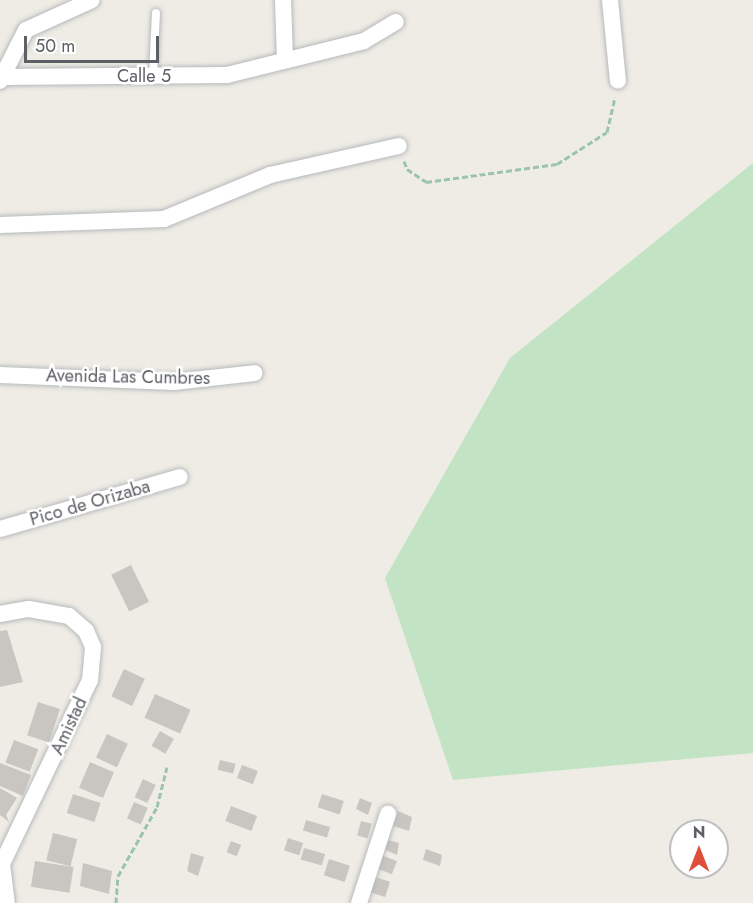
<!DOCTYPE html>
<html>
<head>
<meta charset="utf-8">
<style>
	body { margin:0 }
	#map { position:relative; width:753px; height:903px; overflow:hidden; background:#eeece4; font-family:Jost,sans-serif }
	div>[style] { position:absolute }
	.green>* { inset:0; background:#c2e4c4 }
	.building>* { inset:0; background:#c9c6c1; transform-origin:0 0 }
	.path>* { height:3px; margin-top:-1.5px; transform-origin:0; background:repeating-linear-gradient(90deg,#9cc4aa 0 6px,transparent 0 9px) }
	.roads { filter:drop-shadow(0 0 2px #b6b9bd) drop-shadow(0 0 2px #b6b9bd) }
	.service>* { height:8px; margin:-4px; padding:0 4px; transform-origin:4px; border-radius:4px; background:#fff }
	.minor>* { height:16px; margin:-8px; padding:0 8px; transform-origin:8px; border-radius:8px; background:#fff }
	span { translate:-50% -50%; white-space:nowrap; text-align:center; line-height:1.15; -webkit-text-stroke:5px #fff; paint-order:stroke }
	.street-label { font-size:18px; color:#5c5f64 }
	.north { position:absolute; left:669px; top:819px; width:60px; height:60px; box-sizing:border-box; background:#fff; border:2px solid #bebfc1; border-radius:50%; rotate:0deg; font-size:16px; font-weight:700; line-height:24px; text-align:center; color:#5c5f64 }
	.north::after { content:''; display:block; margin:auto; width:21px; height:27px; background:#df4e38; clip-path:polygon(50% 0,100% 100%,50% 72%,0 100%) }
	.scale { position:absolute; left:24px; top:36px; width:135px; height:27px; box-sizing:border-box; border:3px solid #5c5f64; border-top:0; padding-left:8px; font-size:18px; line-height:21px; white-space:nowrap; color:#5c5f64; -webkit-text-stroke:4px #fff; paint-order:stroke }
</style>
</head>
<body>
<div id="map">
	<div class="green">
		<div style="clip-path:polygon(753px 163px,753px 753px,453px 780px,385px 578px,510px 358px)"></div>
	</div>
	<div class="building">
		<div style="left:131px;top:565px;width:41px;height:22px;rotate:64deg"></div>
		<div style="clip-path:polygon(7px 630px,23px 682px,0 687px,0 631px)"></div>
		<div style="left:124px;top:669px;width:23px;height:30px;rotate:25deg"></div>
		<div style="left:155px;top:694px;width:39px;height:26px;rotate:24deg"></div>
		<div style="left:38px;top:702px;width:23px;height:35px;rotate:18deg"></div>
		<div style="left:160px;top:731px;width:16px;height:17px;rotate:30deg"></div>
		<div style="left:107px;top:734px;width:23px;height:26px;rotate:25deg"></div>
		<div style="left:14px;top:740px;width:26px;height:24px;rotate:21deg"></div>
		<div style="left:220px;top:760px;width:16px;height:10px;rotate:14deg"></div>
		<div style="left:90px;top:762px;width:26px;height:28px;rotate:23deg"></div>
		<div style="clip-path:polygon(0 763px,31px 775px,23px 796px,0 786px)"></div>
		<div style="left:242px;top:765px;width:17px;height:14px;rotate:21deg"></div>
		<div style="left:143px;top:779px;width:14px;height:20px;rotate:25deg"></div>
		<div style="clip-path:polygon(0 788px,17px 798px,6px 815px,9px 822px,0 815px)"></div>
		<div style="left:73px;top:794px;width:29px;height:20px;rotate:18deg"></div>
		<div style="left:322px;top:794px;width:23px;height:14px;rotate:18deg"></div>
		<div style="clip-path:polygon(360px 798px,372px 803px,368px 815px,356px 809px)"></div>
		<div style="left:134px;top:802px;width:15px;height:18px;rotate:23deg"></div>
		<div style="left:231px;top:806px;width:28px;height:16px;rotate:21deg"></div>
		<div style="clip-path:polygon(398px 811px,412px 817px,409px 831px,393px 826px)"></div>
		<div style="left:306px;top:820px;width:25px;height:11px;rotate:16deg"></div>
		<div style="left:361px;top:821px;width:11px;height:15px;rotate:15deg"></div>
		<div style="left:53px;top:833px;width:25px;height:28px;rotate:14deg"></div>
		<div style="left:288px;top:838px;width:16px;height:13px;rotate:18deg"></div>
		<div style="clip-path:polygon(388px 840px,399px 843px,397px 855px,384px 849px)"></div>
		<div style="left:231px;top:841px;width:11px;height:12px;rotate:22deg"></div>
		<div style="left:304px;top:848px;width:22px;height:12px;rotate:16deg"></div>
		<div style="clip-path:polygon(426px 849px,442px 855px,440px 866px,423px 860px)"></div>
		<div style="clip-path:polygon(191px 853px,204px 857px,198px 876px,187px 871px)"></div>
		<div style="left:381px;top:855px;width:17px;height:14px;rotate:21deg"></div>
		<div style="left:329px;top:859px;width:22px;height:17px;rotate:18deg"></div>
		<div style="left:35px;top:861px;width:39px;height:26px;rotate:9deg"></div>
		<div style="clip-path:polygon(83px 863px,112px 871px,109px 894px,80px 886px)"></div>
		<div style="left:372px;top:876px;width:19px;height:16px;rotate:18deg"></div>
	</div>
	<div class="path">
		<div style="left:404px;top:161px;width:9px;rotate:69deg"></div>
		<div style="left:407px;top:169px;width:23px;rotate:34deg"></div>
		<div style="left:426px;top:182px;width:132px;rotate:-7.8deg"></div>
		<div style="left:557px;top:164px;width:59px;rotate:-32.6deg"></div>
		<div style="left:607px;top:132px;width:36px;rotate:-77deg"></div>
		<div style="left:116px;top:903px;width:27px;rotate:-86deg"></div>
		<div style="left:118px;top:876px;width:79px;rotate:-60.5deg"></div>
		<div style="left:157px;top:807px;width:41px;rotate:-76deg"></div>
	</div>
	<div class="roads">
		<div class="service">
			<div style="left:153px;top:76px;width:63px;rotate:-87.3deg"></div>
		</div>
		<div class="minor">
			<div style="left:283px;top:0;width:59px;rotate:88.1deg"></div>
			<div style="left:610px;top:0;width:81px;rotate:84.4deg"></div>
			<div style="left:0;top:77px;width:227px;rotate:-0.5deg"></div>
			<div style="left:227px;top:75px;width:141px;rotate:-13.9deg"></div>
			<div style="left:364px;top:41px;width:37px;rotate:-31deg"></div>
			<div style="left:0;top:81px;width:57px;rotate:-63deg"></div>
			<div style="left:26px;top:30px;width:72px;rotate:-24.4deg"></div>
			<div style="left:0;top:225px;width:164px;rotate:-2.1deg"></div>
			<div style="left:164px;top:219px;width:115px;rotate:-22.5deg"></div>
			<div style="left:270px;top:175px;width:132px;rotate:-12.7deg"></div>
			<div style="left:0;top:375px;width:174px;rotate:2.3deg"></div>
			<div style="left:174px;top:382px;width:81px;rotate:-6.3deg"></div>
			<div style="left:0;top:529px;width:187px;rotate:-16.1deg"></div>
			<div style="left:0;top:614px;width:29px;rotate:-10deg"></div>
			<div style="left:29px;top:609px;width:41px;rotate:9.9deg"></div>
			<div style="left:69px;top:616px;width:23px;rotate:41deg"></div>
			<div style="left:86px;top:631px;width:17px;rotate:66deg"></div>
			<div style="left:93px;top:647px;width:33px;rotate:95deg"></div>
			<div style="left:90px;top:680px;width:204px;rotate:115.6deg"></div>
			<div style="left:2px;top:864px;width:39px;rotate:83deg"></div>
			<div style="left:359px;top:903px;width:94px;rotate:-72deg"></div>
		</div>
	</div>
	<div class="street-label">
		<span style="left:144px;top:76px">Calle 5</span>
		<span style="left:128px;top:377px;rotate:1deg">Avenida Las Cumbres</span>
		<span style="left:90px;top:503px;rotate:-16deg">Pico de Orizaba</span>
		<span style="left:69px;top:726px;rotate:-65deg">Amistad</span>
	</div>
	<div class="north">N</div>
	<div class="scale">50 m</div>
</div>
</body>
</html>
